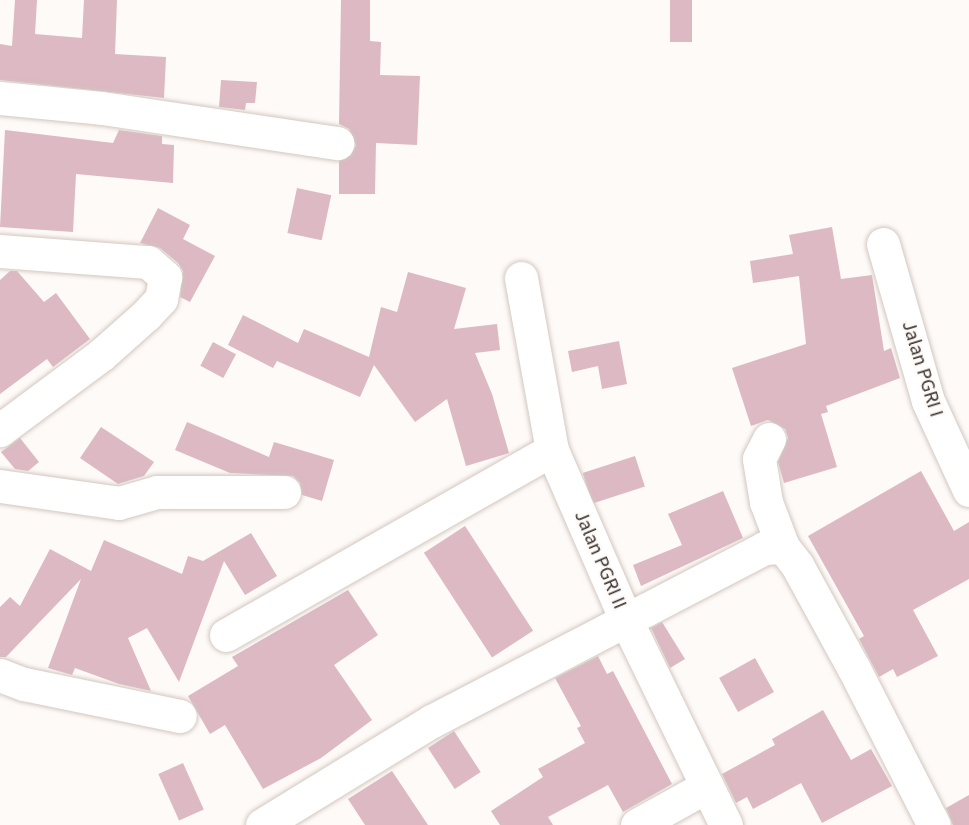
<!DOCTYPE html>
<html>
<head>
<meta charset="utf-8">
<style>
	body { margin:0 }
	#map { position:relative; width:969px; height:825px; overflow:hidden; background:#fefaf7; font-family:"Source Sans 3",sans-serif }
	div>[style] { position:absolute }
	.building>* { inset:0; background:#dcb9c3; transform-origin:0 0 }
	.roads { filter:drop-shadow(0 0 2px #d2c7c0) drop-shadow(0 0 2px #d2c7c0) }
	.minor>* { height:33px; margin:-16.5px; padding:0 16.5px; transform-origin:16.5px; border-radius:16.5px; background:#fff }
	span { translate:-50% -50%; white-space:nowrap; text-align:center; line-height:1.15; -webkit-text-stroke:4.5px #fefaf7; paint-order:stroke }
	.street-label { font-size:20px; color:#373230 }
</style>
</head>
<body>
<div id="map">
	<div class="building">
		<div style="clip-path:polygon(15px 0,37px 0,35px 34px,82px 38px,84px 0,117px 0,115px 54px,166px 57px,164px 98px,0 80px,0 44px,12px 46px)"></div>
		<div style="clip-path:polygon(341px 0,370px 0,370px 41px,381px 42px,380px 75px,420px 76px,417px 145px,376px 143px,375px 194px,339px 194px,339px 161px,351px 155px,356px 145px,349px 129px,339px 124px)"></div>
		<div style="left:670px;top:0;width:22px;height:42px"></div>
		<div style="clip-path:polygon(221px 80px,257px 82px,255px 103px,246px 103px,245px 110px,219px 107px)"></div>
		<div style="clip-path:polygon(5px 130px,113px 143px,119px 130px,162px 136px,162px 144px,174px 145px,173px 183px,76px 174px,73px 232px,0 227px)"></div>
		<div style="left:297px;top:188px;width:35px;height:46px;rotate:12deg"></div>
		<div style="clip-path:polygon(158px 208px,190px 225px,183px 239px,215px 256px,190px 302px,180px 297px,183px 271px,178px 263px,160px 248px,140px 243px)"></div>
		<div style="clip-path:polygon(832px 227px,841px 279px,872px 275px,884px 351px,891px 348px,900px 378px,826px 406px,828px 412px,821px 414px,837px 467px,784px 483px,778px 462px,788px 438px,785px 429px,768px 420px,751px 426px,732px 368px,806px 344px,799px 276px,753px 283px,750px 261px,793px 254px,789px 235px)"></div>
		<div style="clip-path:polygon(10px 271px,17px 271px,44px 302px,56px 293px,90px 339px,53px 367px,47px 359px,0 394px,0 280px)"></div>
		<div style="clip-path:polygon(408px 272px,466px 288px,454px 329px,497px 324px,500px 350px,475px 353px,492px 394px,509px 453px,506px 454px,466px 466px,447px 399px,415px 422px,374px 365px,360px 397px,277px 361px,273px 368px,228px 345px,243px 315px,298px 343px,304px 329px,369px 357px,381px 307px,397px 312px)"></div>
		<div style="clip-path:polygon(619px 341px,627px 384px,602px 389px,598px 366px,572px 372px,568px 351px)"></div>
		<div style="left:213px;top:342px;width:26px;height:27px;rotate:28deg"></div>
		<div style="clip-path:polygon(187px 422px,269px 457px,274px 442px,334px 460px,322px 501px,302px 495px,300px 483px,293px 476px,230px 473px,175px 450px)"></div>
		<div style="clip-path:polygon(101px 427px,154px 462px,144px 476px,118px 484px,80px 458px)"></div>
		<div style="clip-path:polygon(20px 438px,39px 462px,28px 471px,15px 469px,1px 452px)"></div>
		<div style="left:635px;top:456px;width:32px;height:55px;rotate:72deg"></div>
		<div style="clip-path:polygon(921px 471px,954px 531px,969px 522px,969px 579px,913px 610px,938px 656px,897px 677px,893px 669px,879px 677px,859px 639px,864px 636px,808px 536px)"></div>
		<div style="clip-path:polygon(723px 491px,743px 538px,641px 586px,633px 565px,682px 545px,668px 514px)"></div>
		<div style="left:465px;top:526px;width:125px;height:49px;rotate:57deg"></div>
		<div style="clip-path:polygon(251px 533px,277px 576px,245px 595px,224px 561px,179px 682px,147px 628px,128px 638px,151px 691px,119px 684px,75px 668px,72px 675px,48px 668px,81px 579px,6px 657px,0 657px,0 607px,10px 597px,20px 606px,50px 549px,91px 571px,104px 540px,182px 574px,188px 556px,203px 561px)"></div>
		<div style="clip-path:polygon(348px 590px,378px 635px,334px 665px,372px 720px,321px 758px,263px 789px,225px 725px,210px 734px,188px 696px,238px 666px,232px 657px)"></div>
		<div style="clip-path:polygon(662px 622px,685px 659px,670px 668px,651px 628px)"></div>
		<div style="clip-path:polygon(598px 656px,607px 674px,613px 671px,672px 784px,623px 812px,608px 785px,548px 817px,553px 825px,500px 825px,491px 811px,543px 777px,538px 769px,585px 743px,577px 728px,581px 726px,555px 678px)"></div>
		<div style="left:755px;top:658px;width:39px;height:41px;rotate:61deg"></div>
		<div style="clip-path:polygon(823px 710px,851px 760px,871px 749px,892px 786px,822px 823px,801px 783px,753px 809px,747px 797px,736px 803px,722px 774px,775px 745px,772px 739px)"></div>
		<div style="left:454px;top:731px;width:49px;height:31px;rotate:57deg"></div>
		<div style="left:183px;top:763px;width:51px;height:27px;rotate:66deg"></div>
		<div style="clip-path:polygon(392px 771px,428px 825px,365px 825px,348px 799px)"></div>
		<div style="clip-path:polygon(969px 795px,969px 825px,953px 825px,946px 808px)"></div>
	</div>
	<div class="roads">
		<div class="minor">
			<div style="left:0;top:98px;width:102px;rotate:5.6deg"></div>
			<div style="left:102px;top:108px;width:238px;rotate:8.5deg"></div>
			<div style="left:883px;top:244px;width:163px;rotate:74deg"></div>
			<div style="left:928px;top:401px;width:98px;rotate:65.3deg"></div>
			<div style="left:0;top:251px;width:148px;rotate:4.3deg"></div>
			<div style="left:148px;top:262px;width:23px;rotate:41deg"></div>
			<div style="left:165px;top:277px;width:22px;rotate:100deg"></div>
			<div style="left:161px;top:299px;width:22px;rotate:133deg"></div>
			<div style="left:146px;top:315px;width:60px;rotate:138.4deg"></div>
			<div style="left:101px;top:355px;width:126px;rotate:143.4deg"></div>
			<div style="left:521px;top:278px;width:175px;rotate:79.8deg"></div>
			<div style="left:552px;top:450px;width:185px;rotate:66.5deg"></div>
			<div style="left:626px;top:620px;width:228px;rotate:64deg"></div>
			<div style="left:769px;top:439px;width:22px;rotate:117deg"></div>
			<div style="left:759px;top:459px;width:44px;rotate:80.8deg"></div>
			<div style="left:766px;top:502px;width:48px;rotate:69.3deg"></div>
			<div style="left:0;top:486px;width:120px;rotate:8.1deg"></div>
			<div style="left:119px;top:503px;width:40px;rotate:-16deg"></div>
			<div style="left:157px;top:492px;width:127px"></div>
			<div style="left:226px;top:635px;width:375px;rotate:-29.6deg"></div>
			<div style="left:0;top:675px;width:26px;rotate:21deg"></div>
			<div style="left:24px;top:684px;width:159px;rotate:11.6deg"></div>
			<div style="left:262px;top:825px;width:199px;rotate:-31.5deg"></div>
			<div style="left:432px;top:721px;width:374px;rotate:-27.5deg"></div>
			<div style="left:764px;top:548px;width:19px;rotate:-3deg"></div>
			<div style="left:783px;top:547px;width:23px;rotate:52deg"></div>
			<div style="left:797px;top:565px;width:119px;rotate:61.3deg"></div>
			<div style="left:854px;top:669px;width:175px;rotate:62.9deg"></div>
			<div style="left:637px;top:825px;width:80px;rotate:-29.1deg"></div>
		</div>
	</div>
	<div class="street-label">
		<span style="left:922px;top:369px;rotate:73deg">Jalan PGRI I</span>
		<span style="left:600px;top:560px;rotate:67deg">Jalan PGRI II</span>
	</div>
</div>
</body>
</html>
